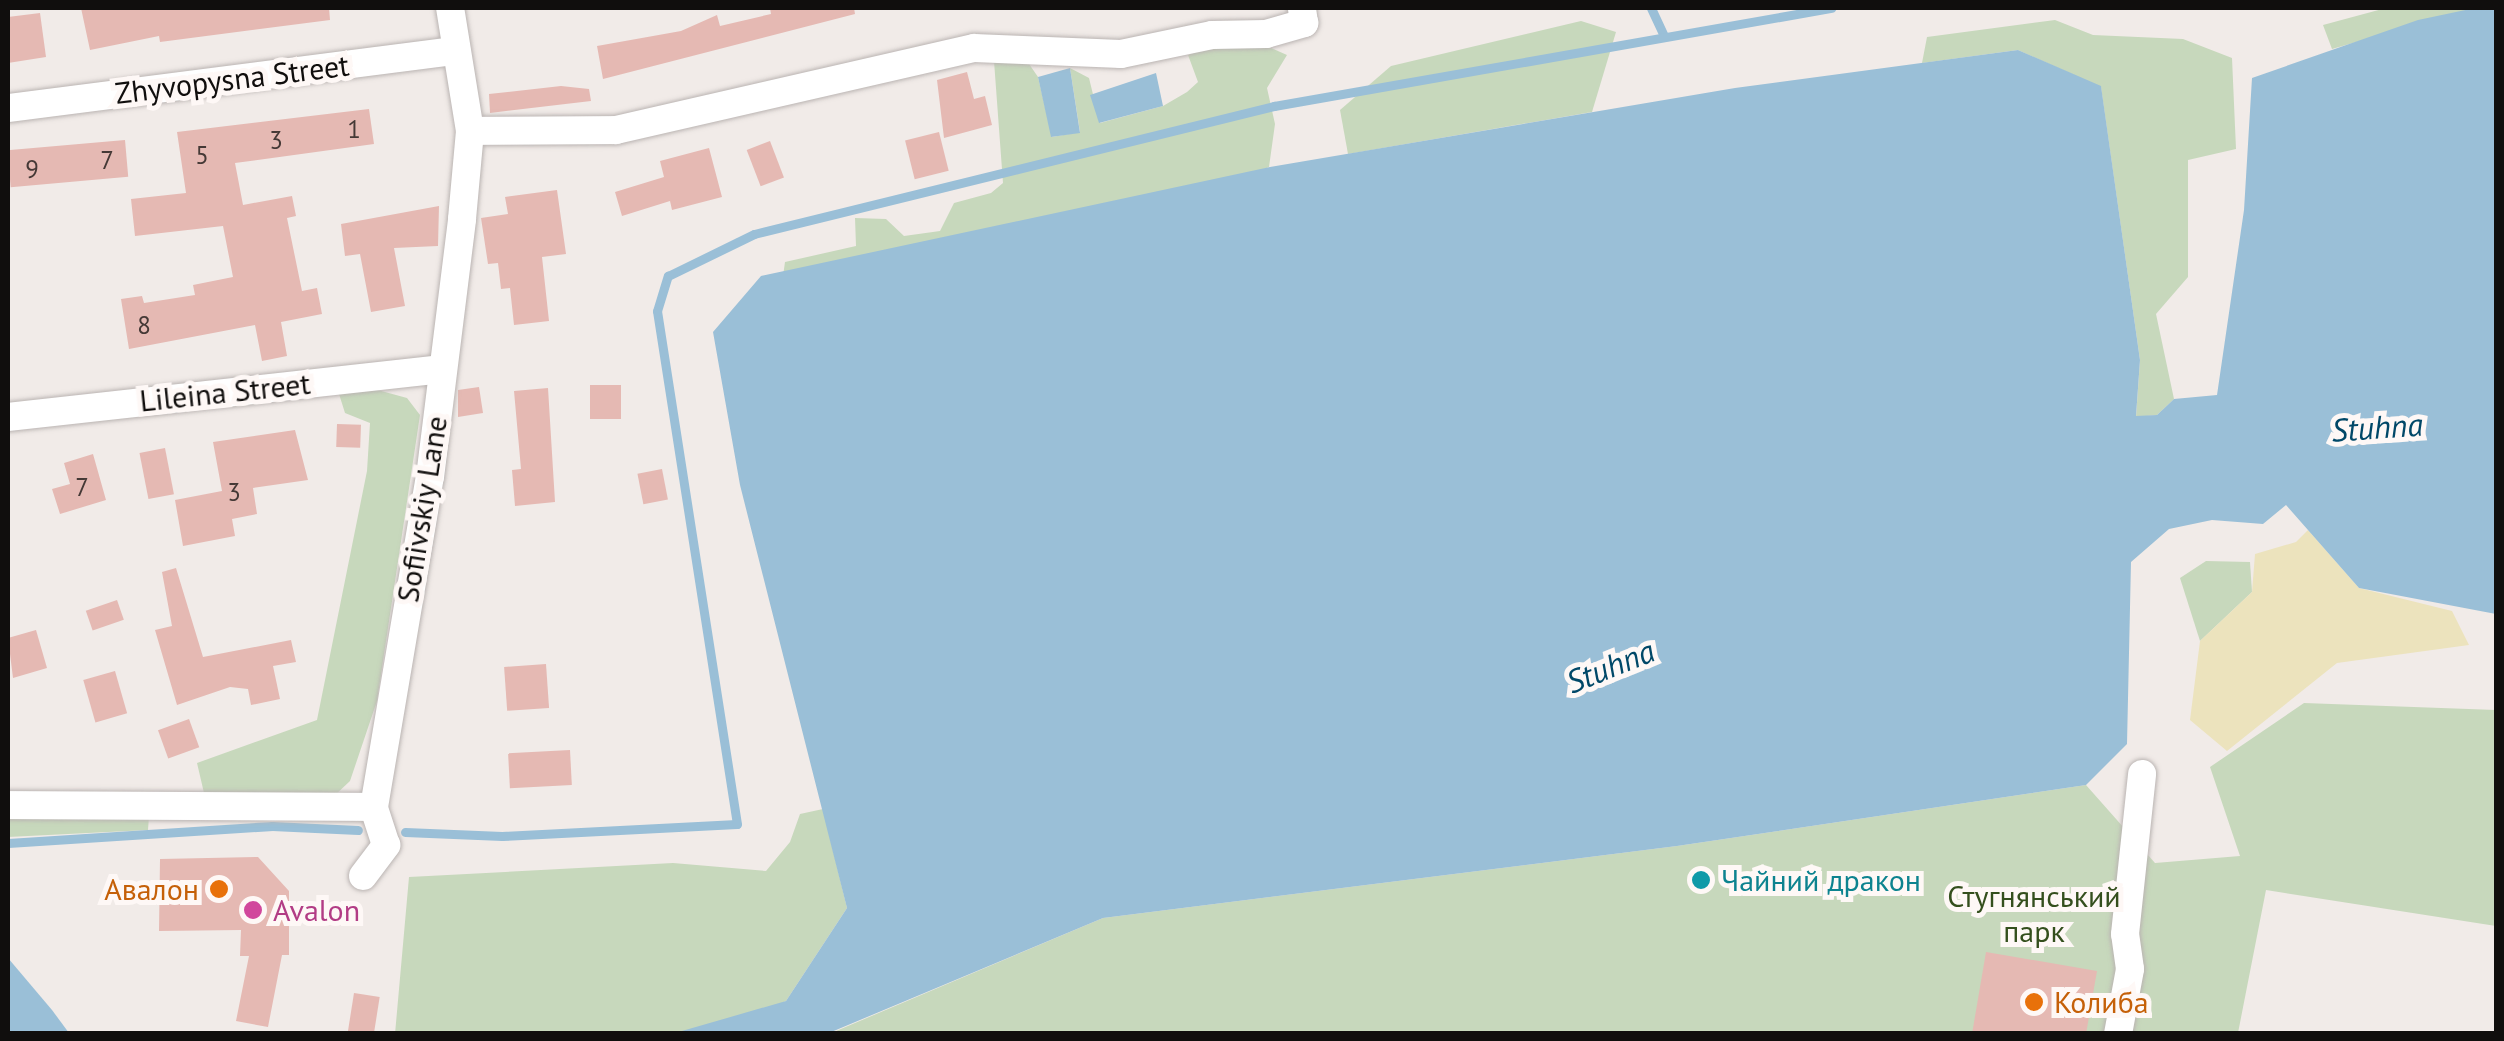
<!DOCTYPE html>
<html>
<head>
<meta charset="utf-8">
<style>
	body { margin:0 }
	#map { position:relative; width:2504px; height:1041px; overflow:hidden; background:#f1ebe8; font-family:"PT Sans",sans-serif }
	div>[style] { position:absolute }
	.green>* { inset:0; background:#c7d8bc }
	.sand>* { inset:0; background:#ece3bd }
	.water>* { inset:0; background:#9abfd7 }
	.stream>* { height:9px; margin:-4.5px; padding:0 4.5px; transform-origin:4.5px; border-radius:4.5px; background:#9abfd7 }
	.building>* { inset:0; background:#e5b9b3; transform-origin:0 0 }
	.roads { filter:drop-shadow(0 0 2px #bab4b2) drop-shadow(0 0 2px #bab4b2) }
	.minor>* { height:28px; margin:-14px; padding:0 14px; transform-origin:14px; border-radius:14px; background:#fff }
	.dots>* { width:28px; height:28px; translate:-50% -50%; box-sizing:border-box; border:5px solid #fef8f6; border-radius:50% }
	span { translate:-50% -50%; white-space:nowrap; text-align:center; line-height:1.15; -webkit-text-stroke:10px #fef8f6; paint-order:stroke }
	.number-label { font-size:25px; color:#453936 }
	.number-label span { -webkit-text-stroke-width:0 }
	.street-label { font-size:30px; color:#100e0d }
	.culture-label { font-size:30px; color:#0d838f }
	.left { translate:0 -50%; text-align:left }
	.food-label { font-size:30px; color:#c56008 }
	.right { translate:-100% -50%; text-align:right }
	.park-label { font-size:30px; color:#344f1d }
	.hotel-label { font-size:30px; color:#b23c85 }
	.water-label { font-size:32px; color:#014868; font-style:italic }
	.frame { position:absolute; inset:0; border:10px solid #100e0d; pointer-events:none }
</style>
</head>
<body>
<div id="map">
	<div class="green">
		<div style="clip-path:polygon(2386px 8px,2475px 8px,2332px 49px,2323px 25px)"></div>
		<div style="clip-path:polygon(2055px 20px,2093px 35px,2183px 39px,2232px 58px,2236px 149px,2188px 160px,2188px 277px,2156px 314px,2174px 399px,2157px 415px,2136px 417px,2140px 360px,2101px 87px,2018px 50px,1922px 63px,1927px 37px)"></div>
		<div style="clip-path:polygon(1581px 21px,1616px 32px,1592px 112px,1348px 154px,1340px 110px,1391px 66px)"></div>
		<div style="clip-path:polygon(1264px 45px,1287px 55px,1267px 88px,1275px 124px,1269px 167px,1107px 235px,780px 297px,785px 262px,856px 246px,855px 218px,886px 219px,904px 236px,940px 231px,954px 203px,991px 193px,1003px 183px,994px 61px,1025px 58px,1038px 77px,1052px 137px,1080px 132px,1070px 68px,1089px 78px,1100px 123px,1163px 106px,1187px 92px,1198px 82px,1188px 55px,1211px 46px)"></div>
		<div style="clip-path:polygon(363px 386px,407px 398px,420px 415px,377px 701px,350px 781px,332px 798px,204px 793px,197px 763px,317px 720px,367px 471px,370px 423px,345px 413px,339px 394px)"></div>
		<div style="clip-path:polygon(2206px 561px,2250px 562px,2252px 592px,2200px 641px,2180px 578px)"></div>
		<div style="clip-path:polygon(2304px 703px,2496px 710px,2496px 926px,2266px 890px,2238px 1033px,829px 1034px,1103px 918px,1677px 846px,2086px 785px,2155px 863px,2240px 856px,2210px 767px)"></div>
		<div style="clip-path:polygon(823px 809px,847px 908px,786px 1001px,717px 1034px,395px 1034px,409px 877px,673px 863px,766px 871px,790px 842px,800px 814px)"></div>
		<div style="clip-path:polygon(149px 816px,148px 830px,8px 837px,8px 819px)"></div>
	</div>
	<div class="sand">
		<div style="clip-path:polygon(2308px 530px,2359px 588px,2452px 611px,2469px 645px,2337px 663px,2227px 751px,2190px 720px,2200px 641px,2252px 592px,2255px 554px,2296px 542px)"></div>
	</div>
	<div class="water">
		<div style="clip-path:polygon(2475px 8px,2496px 8px,2496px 614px,2359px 588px,2286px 505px,2263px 524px,2212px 520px,2169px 529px,2131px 562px,2127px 744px,2086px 785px,1677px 846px,1103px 918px,829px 1033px,675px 1033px,786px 1001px,847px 908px,740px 485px,713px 332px,761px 276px,1270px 167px,1735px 88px,2018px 50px,2101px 86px,2140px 360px,2136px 416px,2157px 415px,2174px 399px,2217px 395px,2244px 210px,2252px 78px,2418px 20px)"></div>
		<div style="clip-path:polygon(1070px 68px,1080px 133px,1051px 137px,1038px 77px)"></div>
		<div style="clip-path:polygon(1156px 73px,1163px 106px,1099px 123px,1090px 95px)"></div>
		<div style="clip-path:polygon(8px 958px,52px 1010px,69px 1033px,8px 1033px)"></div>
	</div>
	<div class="stream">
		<div style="left:1651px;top:8px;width:31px;rotate:65deg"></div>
		<div style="left:405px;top:832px;width:97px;rotate:2.4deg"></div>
		<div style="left:502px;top:836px;width:235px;rotate:-2.9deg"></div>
		<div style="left:737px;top:824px;width:519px;rotate:-98.86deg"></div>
		<div style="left:657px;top:311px;width:37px;rotate:-73deg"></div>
		<div style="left:668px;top:276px;width:96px;rotate:-26deg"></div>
		<div style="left:754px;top:234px;width:536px;rotate:-13.83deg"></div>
		<div style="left:1274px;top:106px;width:566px;rotate:-9.98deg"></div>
		<div style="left:8px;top:843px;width:265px;rotate:-3.7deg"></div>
		<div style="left:272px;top:826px;width:86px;rotate:2.7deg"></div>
	</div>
	<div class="building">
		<div style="clip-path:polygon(81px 8px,329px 8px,330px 20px,160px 42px,159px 36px,90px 50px)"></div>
		<div style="clip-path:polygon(770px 8px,854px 8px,855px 14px,603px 79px,597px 46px,681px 31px,717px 15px,720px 26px,771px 14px)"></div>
		<div style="clip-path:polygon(40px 13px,46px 57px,8px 63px,8px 17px)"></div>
		<div style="clip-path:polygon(967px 72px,974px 99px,985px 96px,992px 125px,944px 138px,937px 80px)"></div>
		<div style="clip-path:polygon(561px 86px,589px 89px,591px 101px,490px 113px,489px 94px)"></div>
		<div style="clip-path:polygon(369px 109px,374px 144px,235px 163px,243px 205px,292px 196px,296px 216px,287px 218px,302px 291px,317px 288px,322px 314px,281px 322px,287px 356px,262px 361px,255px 325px,129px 349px,121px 299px,142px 296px,144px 303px,195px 295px,193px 285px,233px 277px,223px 226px,135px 236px,131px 199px,186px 193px,177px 132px)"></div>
		<div style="left:939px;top:132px;width:40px;height:35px;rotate:76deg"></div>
		<div style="left:125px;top:140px;width:37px;height:118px;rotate:85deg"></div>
		<div style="left:770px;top:141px;width:39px;height:25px;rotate:69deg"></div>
		<div style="clip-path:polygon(709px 148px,722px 197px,672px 210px,670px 201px,622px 216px,615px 192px,664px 177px,660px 161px)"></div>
		<div style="clip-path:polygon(557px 190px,566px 254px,542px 257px,549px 321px,514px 325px,510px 288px,501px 289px,498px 263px,488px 264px,481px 218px,508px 214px,505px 197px)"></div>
		<div style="clip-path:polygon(439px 206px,438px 246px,394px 248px,405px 306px,371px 312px,360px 254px,345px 256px,341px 224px)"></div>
		<div style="left:621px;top:385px;width:34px;height:31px;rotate:90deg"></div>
		<div style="clip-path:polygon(479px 387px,483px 413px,458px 417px,458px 390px)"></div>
		<div style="clip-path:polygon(548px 388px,555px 502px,515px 506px,512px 470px,521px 469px,514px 391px)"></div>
		<div style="left:337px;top:424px;width:24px;height:23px;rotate:2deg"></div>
		<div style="clip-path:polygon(295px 430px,308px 480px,253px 488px,257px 514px,232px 519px,235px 536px,183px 546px,175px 500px,222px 491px,213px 442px)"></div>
		<div style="left:165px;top:448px;width:47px;height:26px;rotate:79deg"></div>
		<div style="clip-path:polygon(93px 454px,106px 500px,60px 514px,52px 489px,70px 484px,64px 463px)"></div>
		<div style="left:662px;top:469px;width:31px;height:25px;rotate:79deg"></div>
		<div style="clip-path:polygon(176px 568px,203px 657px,291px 640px,296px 662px,273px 666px,280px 699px,251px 705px,248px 689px,230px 687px,177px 705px,155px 630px,172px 626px,162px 572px)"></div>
		<div style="left:117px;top:600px;width:21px;height:33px;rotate:71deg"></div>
		<div style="clip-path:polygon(36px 630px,47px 668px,13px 678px,8px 638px)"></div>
		<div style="left:546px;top:664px;width:44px;height:42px;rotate:86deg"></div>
		<div style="left:115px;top:671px;width:44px;height:33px;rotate:74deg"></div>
		<div style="left:189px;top:719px;width:30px;height:33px;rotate:70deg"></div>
		<div style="left:570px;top:750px;width:35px;height:62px;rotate:87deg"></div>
		<div style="clip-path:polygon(258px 857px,289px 891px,289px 955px,282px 955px,268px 1027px,236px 1021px,249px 956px,240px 956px,241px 930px,159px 931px,160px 859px)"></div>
		<div style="clip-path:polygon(1986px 952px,2097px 971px,2086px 1034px,1972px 1034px)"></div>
		<div style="left:354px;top:993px;width:26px;height:41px;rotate:9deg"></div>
	</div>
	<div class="roads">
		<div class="minor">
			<div style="left:8px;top:108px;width:452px;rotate:-7.3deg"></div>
			<div style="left:470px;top:131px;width:146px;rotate:-0.4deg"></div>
			<div style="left:616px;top:130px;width:367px;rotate:-12.9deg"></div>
			<div style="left:974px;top:48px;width:147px;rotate:2.3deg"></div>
			<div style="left:1121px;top:54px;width:93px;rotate:-11.8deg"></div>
			<div style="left:1212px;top:35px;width:54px;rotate:-1.1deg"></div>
			<div style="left:1266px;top:34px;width:40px;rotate:-16deg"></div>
			<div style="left:1304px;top:23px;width:15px;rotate:-98deg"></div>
			<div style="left:8px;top:417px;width:437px;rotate:-6.3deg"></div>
			<div style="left:8px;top:805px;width:366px;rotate:0.3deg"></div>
			<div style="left:363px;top:876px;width:39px;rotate:-53deg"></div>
			<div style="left:386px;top:845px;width:40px;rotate:-108deg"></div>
			<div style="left:374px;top:807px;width:335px;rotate:-80.4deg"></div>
			<div style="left:430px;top:477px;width:260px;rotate:-82.9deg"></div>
			<div style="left:462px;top:219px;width:88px;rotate:-84.8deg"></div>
			<div style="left:470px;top:131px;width:125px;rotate:-99.2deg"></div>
			<div style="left:2118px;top:1034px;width:66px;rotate:-79.5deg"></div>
			<div style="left:2130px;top:969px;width:35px;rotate:-98deg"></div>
			<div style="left:2125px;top:934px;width:161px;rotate:-83.9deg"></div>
		</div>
	</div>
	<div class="dots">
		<div style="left:1701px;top:880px;background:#0f9aa8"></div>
		<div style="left:219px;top:889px;background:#e8710a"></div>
		<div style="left:253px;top:910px;background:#d1479c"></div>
		<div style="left:2034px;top:1002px;background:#e8710a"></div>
	</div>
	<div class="number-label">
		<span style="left:354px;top:129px">1</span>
		<span style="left:276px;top:140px">3</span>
		<span style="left:202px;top:155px">5</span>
		<span style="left:107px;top:160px">7</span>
		<span style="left:32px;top:169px">9</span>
		<span style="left:144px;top:325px">8</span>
		<span style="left:82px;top:487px">7</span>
		<span style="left:234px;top:492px">3</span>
	</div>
	<div class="street-label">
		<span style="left:232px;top:79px;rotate:-7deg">Zhyvopysna Street</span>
		<span style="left:225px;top:392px;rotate:-6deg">Lileina Street</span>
		<span style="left:422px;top:509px;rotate:-81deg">Sofiivskiy Lane</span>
	</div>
	<div class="culture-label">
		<span class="left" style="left:1721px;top:880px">Чайний дракон</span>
	</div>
	<div class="food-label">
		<span class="right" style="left:199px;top:889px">Авалон</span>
		<span class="left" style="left:2054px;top:1002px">Колиба</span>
	</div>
	<div class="park-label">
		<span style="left:2034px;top:913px">Стугнянський<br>парк</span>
	</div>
	<div class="hotel-label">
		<span class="left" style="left:273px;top:910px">Avalon</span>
	</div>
	<div class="water-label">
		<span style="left:2377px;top:427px;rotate:-4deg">Stuhna</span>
		<span style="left:1610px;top:666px;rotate:-22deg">Stuhna</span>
	</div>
	<div class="frame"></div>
</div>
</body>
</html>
